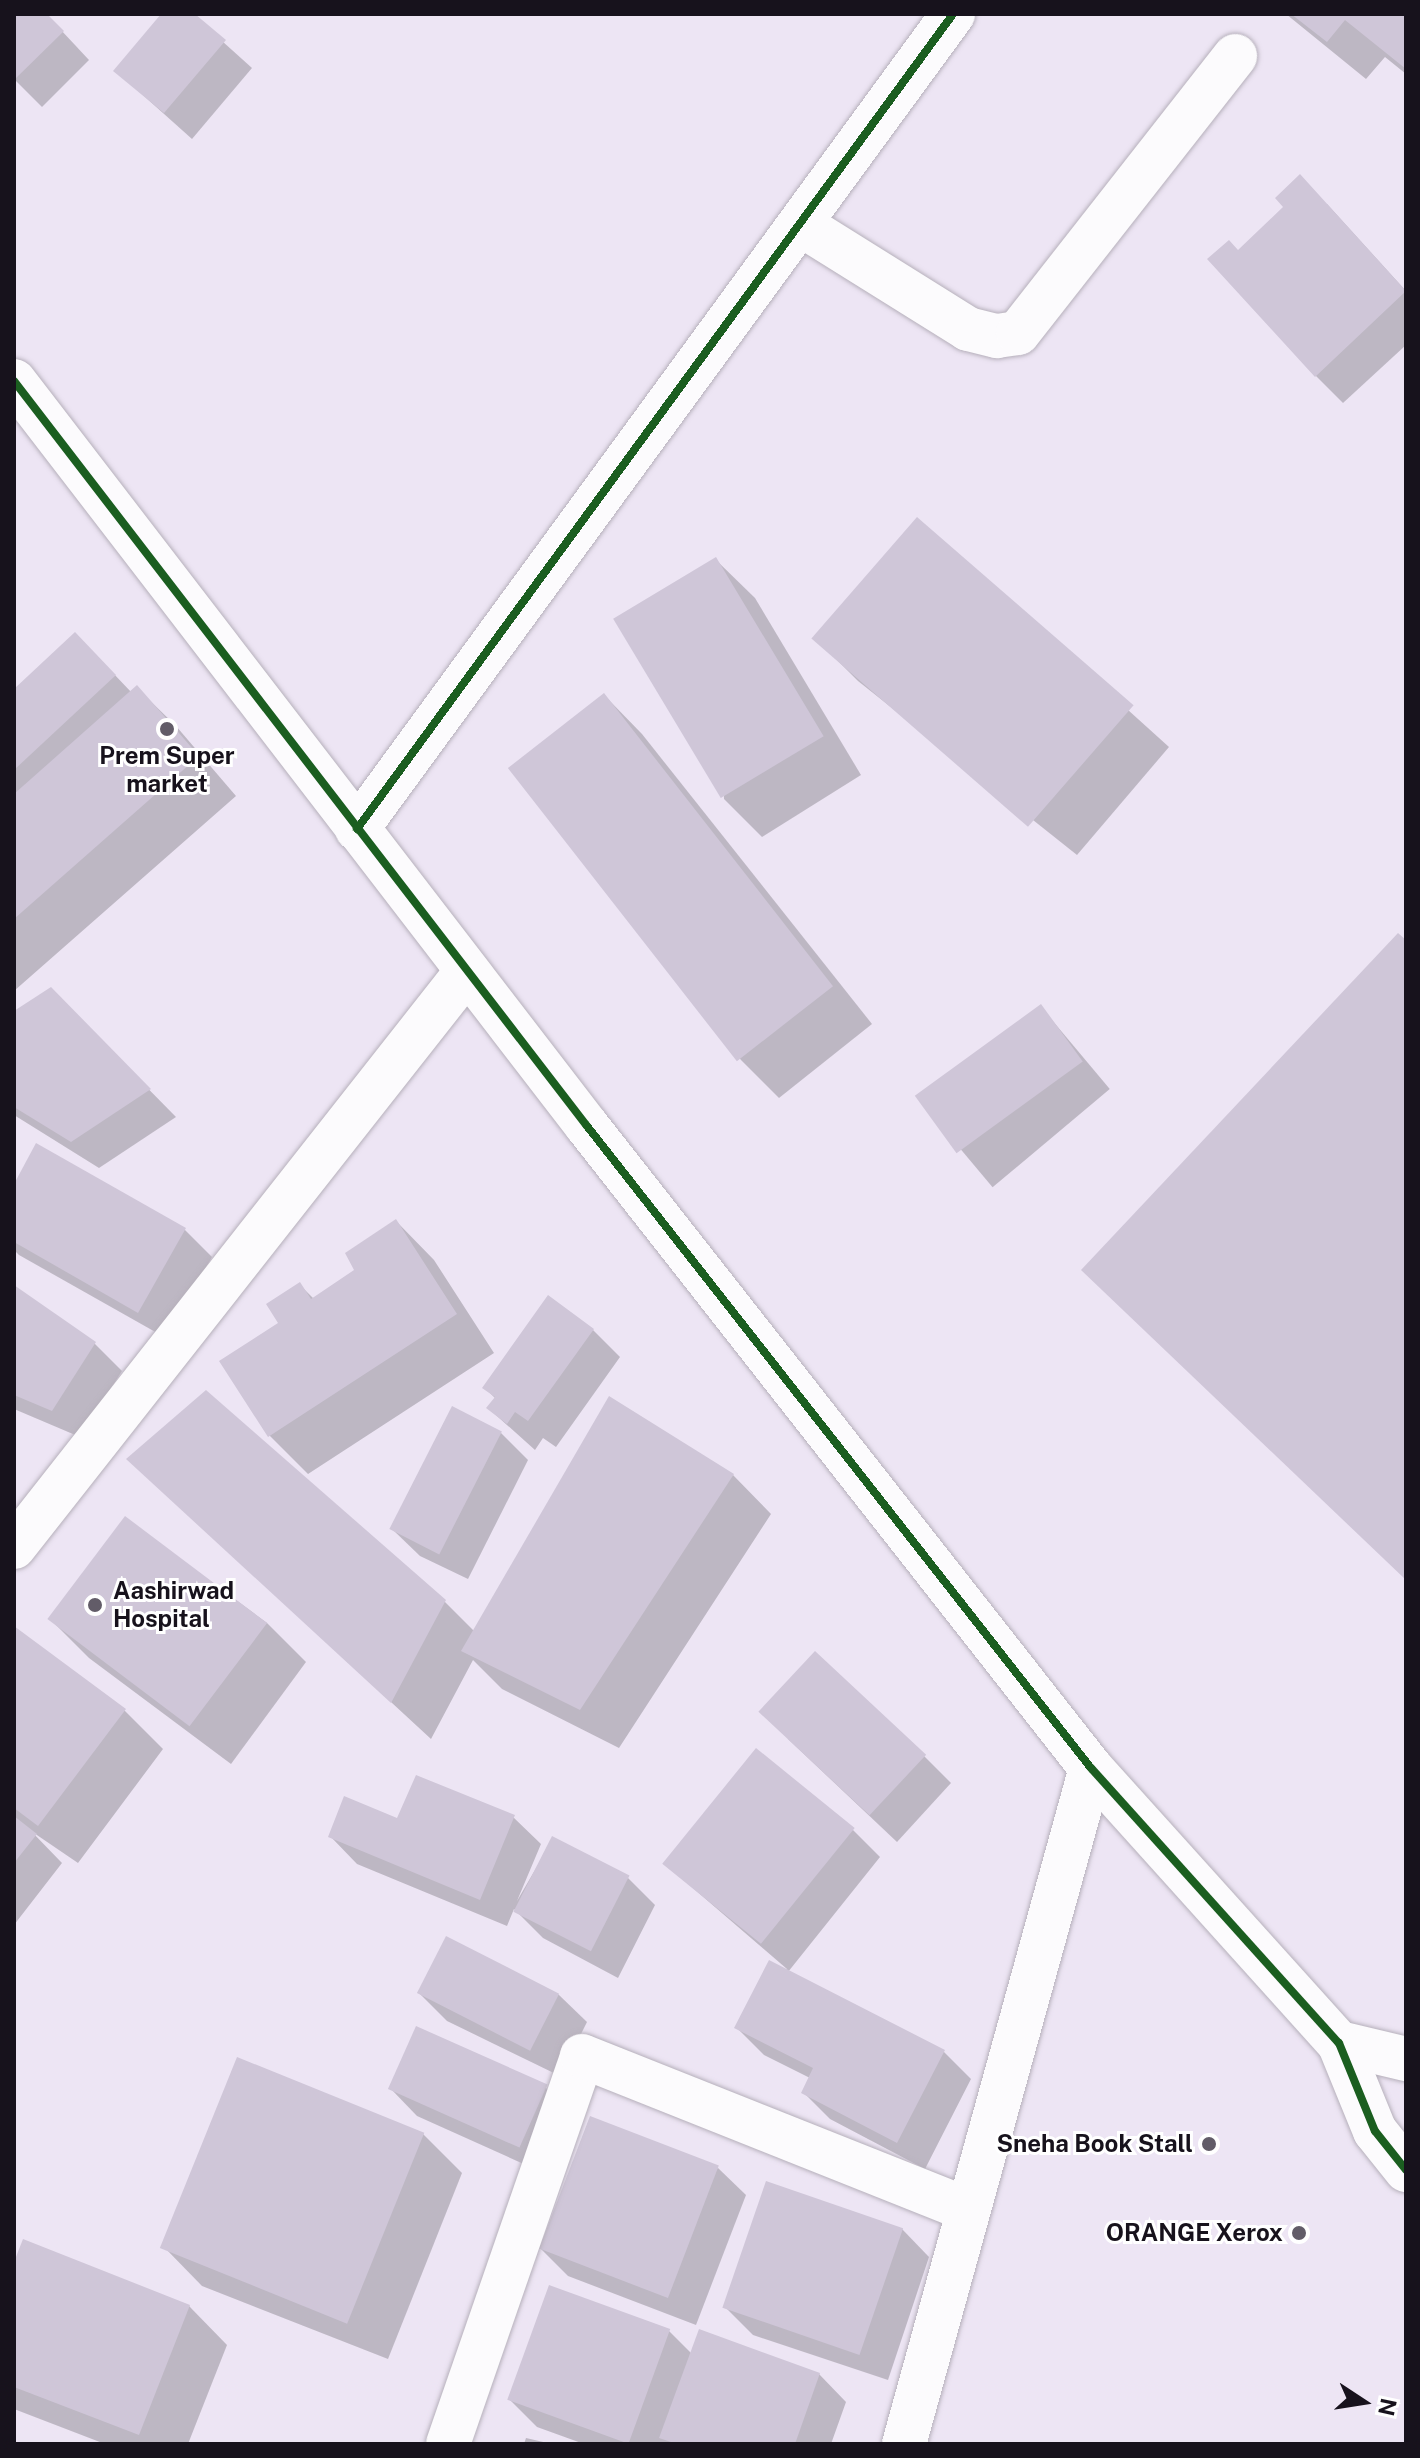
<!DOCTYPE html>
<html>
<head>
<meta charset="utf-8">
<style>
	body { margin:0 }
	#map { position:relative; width:1420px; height:2458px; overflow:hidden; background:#ede5f4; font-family:"Public Sans",sans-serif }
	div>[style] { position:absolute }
	.shadow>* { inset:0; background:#0003; transform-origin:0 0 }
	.building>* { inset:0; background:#cfc6d8; transform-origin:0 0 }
	.roads { filter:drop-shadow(0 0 2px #b6b0bb) drop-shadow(0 0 2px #b6b0bb) }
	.minor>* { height:44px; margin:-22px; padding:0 22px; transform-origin:22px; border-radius:22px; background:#fcfbfd }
	.cycleway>* { height:8px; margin:-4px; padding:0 4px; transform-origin:4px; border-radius:4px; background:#1b5e20 }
	.dots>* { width:22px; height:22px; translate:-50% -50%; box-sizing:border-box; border:4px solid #fff; border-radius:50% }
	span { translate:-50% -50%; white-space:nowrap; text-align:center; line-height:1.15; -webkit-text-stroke:6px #fff; paint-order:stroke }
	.poi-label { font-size:24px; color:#17121c; font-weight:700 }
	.left { translate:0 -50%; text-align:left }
	.right { translate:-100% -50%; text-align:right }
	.frame { position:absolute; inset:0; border:16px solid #17121c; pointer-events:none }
	.north { position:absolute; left:1324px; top:2362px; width:80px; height:80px; -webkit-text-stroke:6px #fff; paint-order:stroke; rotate:102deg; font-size:22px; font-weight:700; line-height:32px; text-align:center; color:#17121c }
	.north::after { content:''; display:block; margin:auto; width:28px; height:36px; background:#17121c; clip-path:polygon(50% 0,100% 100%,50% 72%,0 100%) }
</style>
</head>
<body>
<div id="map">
	<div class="shadow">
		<div style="clip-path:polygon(14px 14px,46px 14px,89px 60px,42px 107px,14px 79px)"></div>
		<div style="clip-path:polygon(163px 14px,192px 14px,252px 68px,192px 139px,116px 71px)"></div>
		<div style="clip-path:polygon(1286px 14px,1406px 14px,1406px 74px,1385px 57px,1366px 79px)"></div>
		<div style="clip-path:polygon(1327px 204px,1406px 291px,1406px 345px,1343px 403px,1316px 376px,1238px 252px)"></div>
		<div style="clip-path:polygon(918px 520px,1169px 747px,1077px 855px,858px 681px,820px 643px)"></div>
		<div style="clip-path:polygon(716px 560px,755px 598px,861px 775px,762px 837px,724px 799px)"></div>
		<div style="clip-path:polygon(113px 673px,132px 693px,137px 688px,176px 726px,236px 796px,14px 991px,14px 692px)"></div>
		<div style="clip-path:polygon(604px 695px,642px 734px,872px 1024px,779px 1098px,741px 1060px,511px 770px)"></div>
		<div style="clip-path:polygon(50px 989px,176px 1117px,99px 1168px,14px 1115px,14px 1013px)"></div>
		<div style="left:1041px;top:1007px;width:107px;height:153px;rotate:50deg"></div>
		<div style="clip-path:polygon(14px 1188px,185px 1230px,212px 1257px,166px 1338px,19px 1255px,14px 1250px)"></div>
		<div style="clip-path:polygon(396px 1221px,434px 1260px,494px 1353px,308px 1474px,270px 1436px,221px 1362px,280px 1323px,300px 1285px,314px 1299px,357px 1271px)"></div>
		<div style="clip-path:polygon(14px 1288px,95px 1344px,122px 1371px,80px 1437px,14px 1409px)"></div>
		<div style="clip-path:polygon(593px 1330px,620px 1357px,556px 1447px,543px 1438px,535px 1450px,488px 1408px,496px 1399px,485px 1388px)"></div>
		<div style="clip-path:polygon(453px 1409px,501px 1433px,528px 1460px,468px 1579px,420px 1556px,392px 1529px)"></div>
		<div style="clip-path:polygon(128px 1459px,445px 1602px,475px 1632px,733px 1475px,771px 1514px,619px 1748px,502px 1689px,473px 1660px,431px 1739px)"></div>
		<div style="clip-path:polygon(125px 1518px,267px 1623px,306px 1662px,231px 1764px,89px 1658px,51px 1620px)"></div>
		<div style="clip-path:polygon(14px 1628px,124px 1710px,163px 1749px,78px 1863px,31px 1831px,62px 1863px,14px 1925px)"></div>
		<div style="clip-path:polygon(788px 1739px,924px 1756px,951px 1783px,897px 1842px)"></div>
		<div style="clip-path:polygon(513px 1817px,541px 1844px,517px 1901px,553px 1839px,628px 1878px,655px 1905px,618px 1978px,543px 1938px,514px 1909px,507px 1926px,357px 1864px,330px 1836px,399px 1821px)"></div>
		<div style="clip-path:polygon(853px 1830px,880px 1857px,788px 1972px,944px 2052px,971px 2079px,925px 2169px,830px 2119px,803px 2092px,810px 2078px,764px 2055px,736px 2027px,787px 1969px,665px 1864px)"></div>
		<div style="clip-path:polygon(447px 1939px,559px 1995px,587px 2022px,560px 2076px,447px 2021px,420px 1994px)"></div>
		<div style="clip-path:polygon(545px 2087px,573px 2114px,546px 2174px,417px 2116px,390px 2088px)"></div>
		<div style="clip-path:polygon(423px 2134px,462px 2173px,388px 2359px,202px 2286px,164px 2247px)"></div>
		<div style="clip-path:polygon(718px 2168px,746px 2195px,696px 2325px,568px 2276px,541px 2249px)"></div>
		<div style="clip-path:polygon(902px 2229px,929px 2257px,888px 2380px,753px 2335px,725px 2307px)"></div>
		<div style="clip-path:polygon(14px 2268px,189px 2306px,227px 2345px,188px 2444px,105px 2444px,14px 2409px)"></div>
		<div style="clip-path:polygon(669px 2331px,692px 2354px,819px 2374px,846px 2402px,831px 2444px,584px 2444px,537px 2427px,510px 2400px)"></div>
		<div style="clip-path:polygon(526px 2438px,552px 2444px,524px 2444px)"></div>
	</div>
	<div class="building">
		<div style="clip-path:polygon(14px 14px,47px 14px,64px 31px,14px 80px)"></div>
		<div style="clip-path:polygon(161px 14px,195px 14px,226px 40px,164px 113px,113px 71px)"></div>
		<div style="clip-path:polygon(1291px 14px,1406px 14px,1406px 69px,1345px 20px,1327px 42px)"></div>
		<div style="clip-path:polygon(1300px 174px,1406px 291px,1315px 377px,1207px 259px,1229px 240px,1238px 250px,1283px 207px,1275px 198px)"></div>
		<div style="left:917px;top:517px;width:287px;height:161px;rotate:41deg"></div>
		<div style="left:716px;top:557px;width:209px;height:120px;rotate:59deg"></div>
		<div style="clip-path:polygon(75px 632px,116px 675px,14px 770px,14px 689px)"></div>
		<div style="clip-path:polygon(137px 685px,199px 756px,14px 919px,14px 794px)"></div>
		<div style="left:604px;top:693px;width:372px;height:122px;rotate:52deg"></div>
		<div style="clip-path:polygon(1398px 933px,1406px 940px,1406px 1580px,1081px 1270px)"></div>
		<div style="clip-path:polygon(51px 987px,151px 1089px,71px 1142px,14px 1107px,14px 1011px)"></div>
		<div style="left:1041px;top:1004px;width:71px;height:156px;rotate:54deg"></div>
		<div style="clip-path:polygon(36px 1143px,186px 1228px,138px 1313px,14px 1242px,14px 1184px)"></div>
		<div style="clip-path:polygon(396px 1219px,457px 1314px,268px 1437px,219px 1361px,278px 1323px,266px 1304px,300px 1282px,311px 1299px,354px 1270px,345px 1253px)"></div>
		<div style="clip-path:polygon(14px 1285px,96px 1342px,52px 1411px,14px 1395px)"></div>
		<div style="clip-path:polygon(548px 1295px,594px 1329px,528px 1421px,515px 1412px,507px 1424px,486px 1408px,495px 1397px,482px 1388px)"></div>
		<div style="clip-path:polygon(206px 1390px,446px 1600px,391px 1703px,126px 1459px)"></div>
		<div style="clip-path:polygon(609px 1396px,734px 1474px,580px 1710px,461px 1651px)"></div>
		<div style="left:452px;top:1406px;width:56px;height:138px;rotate:27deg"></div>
		<div style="left:125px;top:1516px;width:178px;height:129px;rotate:37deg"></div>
		<div style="clip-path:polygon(14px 1626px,126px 1709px,38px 1826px,14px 1808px)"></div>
		<div style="left:815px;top:1651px;width:152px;height:83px;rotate:43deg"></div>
		<div style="left:756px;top:1748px;width:127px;height:149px;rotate:39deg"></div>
		<div style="clip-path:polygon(416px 1775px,515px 1815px,480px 1900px,328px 1837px,344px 1796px,397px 1818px)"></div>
		<div style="clip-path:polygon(14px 1816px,37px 1834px,14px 1863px)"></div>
		<div style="left:552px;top:1836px;width:87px;height:85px;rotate:27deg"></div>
		<div style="left:446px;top:1936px;width:127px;height:64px;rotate:27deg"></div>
		<div style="clip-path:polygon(769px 1960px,945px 2050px,897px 2143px,801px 2093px,813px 2068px,734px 2028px)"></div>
		<div style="left:416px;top:2026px;width:144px;height:69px;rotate:24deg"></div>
		<div style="left:237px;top:2057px;width:202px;height:206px;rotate:22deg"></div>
		<div style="left:590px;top:2116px;width:138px;height:142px;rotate:21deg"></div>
		<div style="left:766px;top:2181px;width:145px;height:134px;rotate:19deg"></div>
		<div style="clip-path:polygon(23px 2239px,190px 2305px,139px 2435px,14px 2387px,14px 2262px)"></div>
		<div style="left:549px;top:2285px;width:129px;height:122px;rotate:20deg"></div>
		<div style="clip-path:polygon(699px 2329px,820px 2373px,795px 2444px,677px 2444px,659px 2438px)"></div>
	</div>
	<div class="roads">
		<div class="minor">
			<div style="left:800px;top:224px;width:198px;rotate:32deg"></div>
			<div style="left:968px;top:329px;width:30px;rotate:14deg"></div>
			<div style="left:997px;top:336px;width:21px;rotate:-8deg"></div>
			<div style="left:1018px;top:333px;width:352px;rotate:-51.9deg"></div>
			<div style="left:14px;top:381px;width:940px;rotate:52.44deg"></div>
			<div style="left:587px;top:1126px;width:816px;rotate:51.87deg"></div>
			<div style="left:1091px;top:1768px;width:370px;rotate:48deg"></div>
			<div style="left:1339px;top:2043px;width:95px;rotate:67.8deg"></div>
			<div style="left:1375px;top:2131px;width:50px;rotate:51.5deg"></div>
			<div style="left:357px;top:829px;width:1010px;rotate:-53.82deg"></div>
			<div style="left:14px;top:1547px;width:733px;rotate:-51.82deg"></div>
			<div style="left:1339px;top:2043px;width:69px;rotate:13.4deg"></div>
			<div style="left:448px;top:2444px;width:410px;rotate:-70.9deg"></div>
			<div style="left:582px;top:2056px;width:414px;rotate:21.7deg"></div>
			<div style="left:904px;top:2444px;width:701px;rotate:-74.54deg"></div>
		</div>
	</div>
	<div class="cycleway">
		<div style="left:14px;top:381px;width:940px;rotate:52.44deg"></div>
		<div style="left:587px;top:1126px;width:816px;rotate:51.87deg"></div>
		<div style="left:1091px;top:1768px;width:370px;rotate:48deg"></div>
		<div style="left:1339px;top:2043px;width:95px;rotate:67.8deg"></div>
		<div style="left:1375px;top:2131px;width:50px;rotate:51.5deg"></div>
		<div style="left:357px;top:829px;width:1010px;rotate:-53.82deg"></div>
	</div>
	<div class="dots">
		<div style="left:167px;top:729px;background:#625c68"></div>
		<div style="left:95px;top:1605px;background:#625c68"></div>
		<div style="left:1209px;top:2144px;background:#625c68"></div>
		<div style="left:1299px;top:2233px;background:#625c68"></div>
	</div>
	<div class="poi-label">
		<span style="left:167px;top:770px">Prem Super<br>market</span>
		<span class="left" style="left:113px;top:1605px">Aashirwad<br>Hospital</span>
		<span class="right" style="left:1193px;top:2144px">Sneha Book Stall</span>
		<span class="right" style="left:1283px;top:2233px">ORANGE Xerox</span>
	</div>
	<div class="frame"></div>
	<div class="north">N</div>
</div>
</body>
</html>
